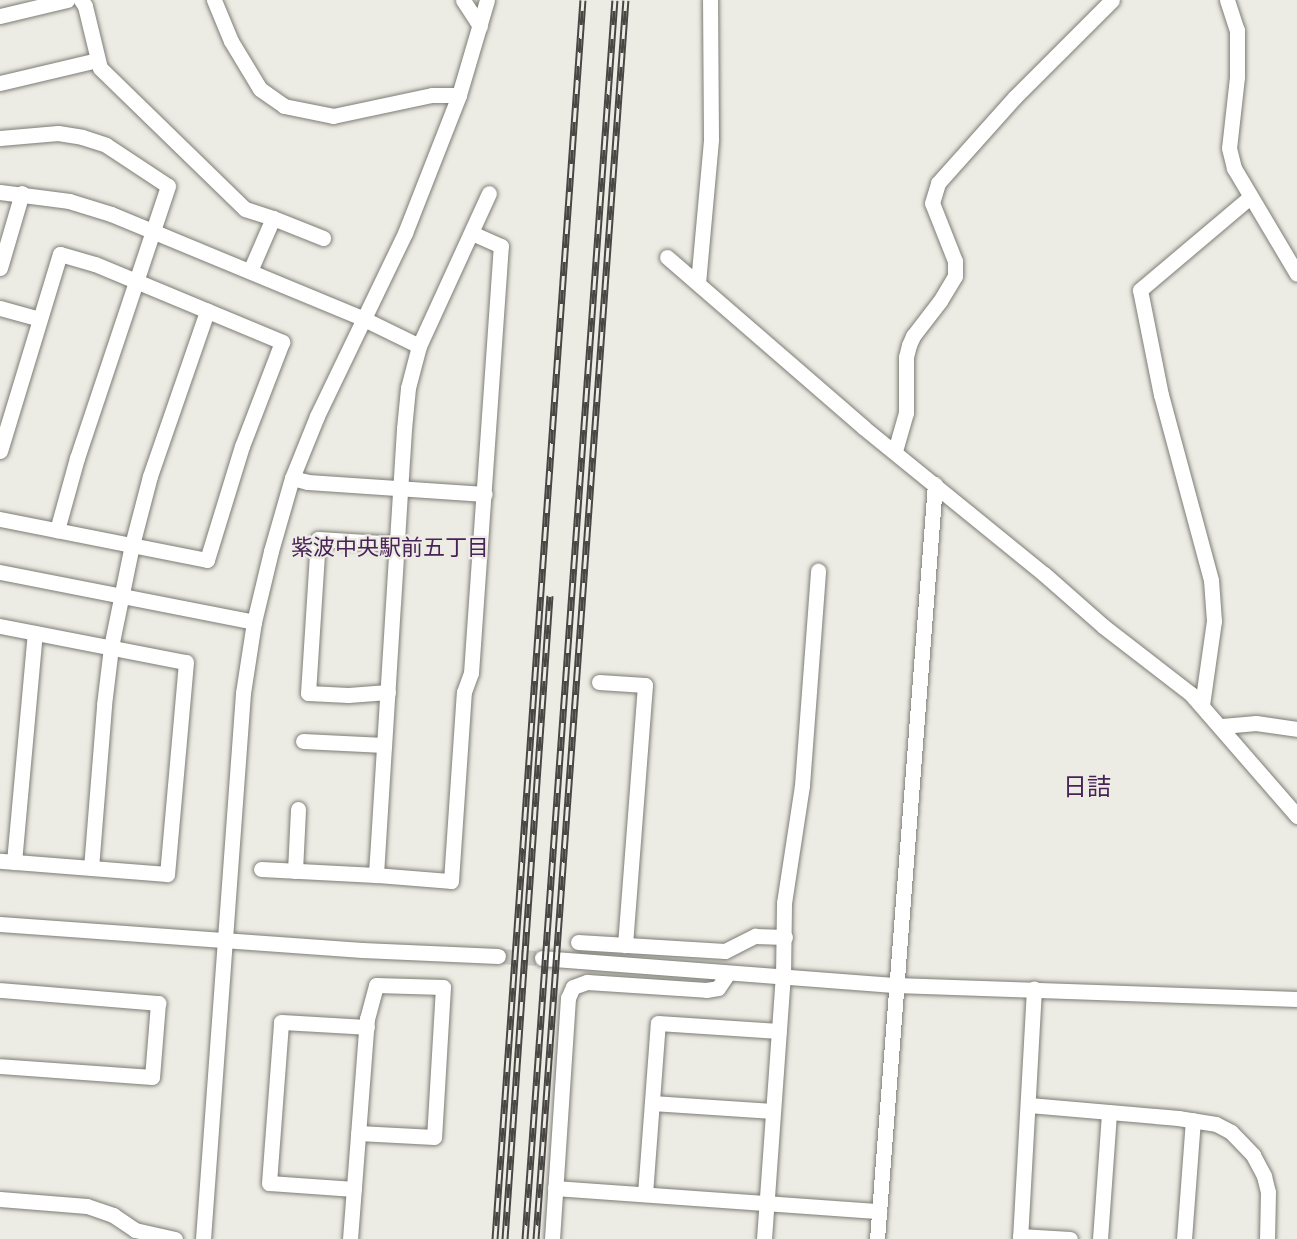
<!DOCTYPE html>
<html>
<head>
<meta charset="utf-8">
<style>
	body { margin:0 }
	#map { position:relative; width:1297px; height:1239px; overflow:hidden; background:#ecece4; font-family:Barlow,"Noto Sans JP",sans-serif }
	div>[style] { position:absolute }
	.minor-tunnel>* { height:15px; margin-top:-7.5px; transform-origin:0; background:repeating-linear-gradient(90deg,#ccccc5 0 15px,transparent 0 23px) }
	.roads { filter:drop-shadow(0 0 2px #7d7c76) drop-shadow(0 0 2px #7d7c76) }
	.minor>* { height:15px; margin:-7.5px; padding:0 7.5px; transform-origin:7.5px; border-radius:7.5px; background:#fff }
	.rail>* { height:7px; margin-top:-3.5px; transform-origin:0; background:repeating-linear-gradient(90deg,#ecece4 0 14px,#484744 0 28px); box-sizing:border-box; border-block:2px solid #484744 }
	span { translate:-50% -50%; white-space:nowrap; text-align:center; line-height:1.15; -webkit-text-stroke:4.5px #ecece4; paint-order:stroke }
	.neighbourhood-label { font-size:22px; color:#492258 }
	.quarter-label { font-size:24px; color:#492258 }
</style>
</head>
<body>
<div id="map">
	<div class="minor-tunnel">
		<div style="left:498px;top:956px;width:44px;rotate:2.6deg"></div>
	</div>
	<div class="roads">
		<div class="minor">
			<div style="left:81px;top:0;width:7px;rotate:56deg"></div>
			<div style="left:85px;top:6px;width:64px;rotate:76.4deg"></div>
			<div style="left:100px;top:68px;width:202px;rotate:44.2deg"></div>
			<div style="left:245px;top:209px;width:29px;rotate:18deg"></div>
			<div style="left:273px;top:218px;width:58px;rotate:113.5deg"></div>
			<div style="left:214px;top:0;width:44px;rotate:67.5deg"></div>
			<div style="left:231px;top:41px;width:56px;rotate:58.9deg"></div>
			<div style="left:260px;top:89px;width:29px;rotate:35deg"></div>
			<div style="left:284px;top:106px;width:50px;rotate:11.5deg"></div>
			<div style="left:333px;top:116px;width:101px;rotate:-12deg"></div>
			<div style="left:432px;top:95px;width:27px"></div>
			<div style="left:463px;top:0;width:31px;rotate:57deg"></div>
			<div style="left:1227px;top:0;width:32px;rotate:72deg"></div>
			<div style="left:1237px;top:30px;width:47px;rotate:90deg"></div>
			<div style="left:1237px;top:77px;width:71px;rotate:96.4deg"></div>
			<div style="left:1229px;top:148px;width:21px;rotate:76deg"></div>
			<div style="left:1234px;top:168px;width:123px;rotate:59.3deg"></div>
			<div style="left:0;top:16px;width:69px;rotate:-13.4deg"></div>
			<div style="left:0;top:83px;width:100px;rotate:-13.3deg"></div>
			<div style="left:0;top:138px;width:58px;rotate:-4.9deg"></div>
			<div style="left:58px;top:133px;width:24px;rotate:9deg"></div>
			<div style="left:82px;top:137px;width:25px;rotate:18deg"></div>
			<div style="left:106px;top:145px;width:74px;rotate:33.5deg"></div>
			<div style="left:168px;top:186px;width:287px;rotate:108.5deg"></div>
			<div style="left:77px;top:458px;width:75px;rotate:105.5deg"></div>
			<div style="left:0;top:192px;width:70px;rotate:7.4deg"></div>
			<div style="left:69px;top:201px;width:44px;rotate:17.2deg"></div>
			<div style="left:111px;top:214px;width:274px;rotate:22.5deg"></div>
			<div style="left:364px;top:319px;width:61px;rotate:26.1deg"></div>
			<div style="left:419px;top:346px;width:43px;rotate:104.7deg"></div>
			<div style="left:408px;top:388px;width:41px;rotate:95.6deg"></div>
			<div style="left:404px;top:429px;width:447px;rotate:93.6deg"></div>
			<div style="left:376px;top:875px;width:75px;rotate:4.6deg"></div>
			<div style="left:451px;top:881px;width:189px;rotate:-86.1deg"></div>
			<div style="left:464px;top:692px;width:20px;rotate:-70deg"></div>
			<div style="left:471px;top:673px;width:428px;rotate:-86deg"></div>
			<div style="left:501px;top:246px;width:32px;rotate:-156deg"></div>
			<div style="left:273px;top:218px;width:54px;rotate:21.8deg"></div>
			<div style="left:667px;top:257px;width:259px;rotate:40.9deg"></div>
			<div style="left:863px;top:427px;width:233px;rotate:39.1deg"></div>
			<div style="left:1044px;top:574px;width:79px;rotate:41.4deg"></div>
			<div style="left:1103px;top:626px;width:111px;rotate:37.7deg"></div>
			<div style="left:1191px;top:694px;width:162px;rotate:49deg"></div>
			<div style="left:0;top:268px;width:78px;rotate:-73.7deg"></div>
			<div style="left:698px;top:283px;width:145px;rotate:-84.8deg"></div>
			<div style="left:711px;top:139px;width:139px;rotate:-90.4deg"></div>
			<div style="left:0;top:308px;width:41px;rotate:15.4deg"></div>
			<div style="left:419px;top:346px;width:168px;rotate:-65.4deg"></div>
			<div style="left:0;top:451px;width:206px;rotate:-73.1deg"></div>
			<div style="left:60px;top:254px;width:36px;rotate:16deg"></div>
			<div style="left:95px;top:264px;width:203px;rotate:22.6deg"></div>
			<div style="left:282px;top:342px;width:111px;rotate:111deg"></div>
			<div style="left:242px;top:446px;width:119px;rotate:107.1deg"></div>
			<div style="left:207px;top:560px;width:211px;rotate:-168.8deg"></div>
			<div style="left:895px;top:451px;width:40px;rotate:-74deg"></div>
			<div style="left:906px;top:413px;width:56px;rotate:-90deg"></div>
			<div style="left:906px;top:357px;width:12px;rotate:-76deg"></div>
			<div style="left:909px;top:345px;width:10px;rotate:-66deg"></div>
			<div style="left:913px;top:336px;width:44px;rotate:-52.4deg"></div>
			<div style="left:940px;top:301px;width:29px;rotate:-59deg"></div>
			<div style="left:955px;top:276px;width:15px;rotate:-90deg"></div>
			<div style="left:955px;top:261px;width:62px;rotate:-111.6deg"></div>
			<div style="left:932px;top:203px;width:21px;rotate:-73deg"></div>
			<div style="left:938px;top:183px;width:115px;rotate:-48.2deg"></div>
			<div style="left:1015px;top:97px;width:137px;rotate:-45deg"></div>
			<div style="left:292px;top:478px;width:16px;rotate:14deg"></div>
			<div style="left:308px;top:482px;width:177px;rotate:3.9deg"></div>
			<div style="left:0;top:572px;width:259px;rotate:11.1deg"></div>
			<div style="left:0;top:626px;width:189px;rotate:11deg"></div>
			<div style="left:186px;top:662px;width:213px;rotate:95.1deg"></div>
			<div style="left:167px;top:874px;width:168px;rotate:-175.5deg"></div>
			<div style="left:599px;top:682px;width:46px;rotate:3.7deg"></div>
			<div style="left:645px;top:685px;width:261px;rotate:94.4deg"></div>
			<div style="left:388px;top:692px;width:40px;rotate:175.7deg"></div>
			<div style="left:348px;top:695px;width:40px;rotate:-177.1deg"></div>
			<div style="left:308px;top:693px;width:154px;rotate:-86.3deg"></div>
			<div style="left:318px;top:539px;width:80px;rotate:3.6deg"></div>
			<div style="left:1202px;top:705px;width:85px;rotate:-81.9deg"></div>
			<div style="left:1214px;top:621px;width:41px;rotate:-94.2deg"></div>
			<div style="left:1211px;top:580px;width:192px;rotate:-105.1deg"></div>
			<div style="left:1161px;top:395px;width:107px;rotate:-101.3deg"></div>
			<div style="left:1140px;top:290px;width:143px;rotate:-40.2deg"></div>
			<div style="left:1222px;top:726px;width:34px;rotate:-5deg"></div>
			<div style="left:1256px;top:723px;width:41px;rotate:8.3deg"></div>
			<div style="left:303px;top:741px;width:81px;rotate:2.8deg"></div>
			<div style="left:14px;top:862px;width:230px;rotate:-84.8deg"></div>
			<div style="left:91px;top:868px;width:164px;rotate:-85.4deg"></div>
			<div style="left:104px;top:705px;width:58px;rotate:-83.1deg"></div>
			<div style="left:111px;top:647px;width:104px;rotate:-78.4deg"></div>
			<div style="left:132px;top:545px;width:71px;rotate:-75.4deg"></div>
			<div style="left:150px;top:476px;width:175px;rotate:-70.9deg"></div>
			<div style="left:261px;top:869px;width:115px;rotate:3deg"></div>
			<div style="left:295px;top:871px;width:62px;rotate:-87.2deg"></div>
			<div style="left:0;top:924px;width:363px;rotate:4.1deg"></div>
			<div style="left:362px;top:950px;width:136px;rotate:2.5deg"></div>
			<div style="left:578px;top:942px;width:147px;rotate:3.5deg"></div>
			<div style="left:725px;top:951px;width:34px;rotate:-27deg"></div>
			<div style="left:755px;top:936px;width:30px;rotate:2deg"></div>
			<div style="left:542px;top:958px;width:355px;rotate:4.4deg"></div>
			<div style="left:896px;top:985px;width:401px;rotate:2deg"></div>
			<div style="left:0;top:990px;width:159px;rotate:4.7deg"></div>
			<div style="left:158px;top:1003px;width:74px;rotate:94.6deg"></div>
			<div style="left:152px;top:1077px;width:152px;rotate:-175.9deg"></div>
			<div style="left:652px;top:1103px;width:121px;rotate:3.8deg"></div>
			<div style="left:1029px;top:1105px;width:150px;rotate:5deg"></div>
			<div style="left:1178px;top:1118px;width:38px;rotate:9deg"></div>
			<div style="left:1216px;top:1124px;width:17px;rotate:28deg"></div>
			<div style="left:1231px;top:1132px;width:32px;rotate:46deg"></div>
			<div style="left:1253px;top:1155px;width:24px;rotate:62deg"></div>
			<div style="left:1264px;top:1176px;width:16px;rotate:76deg"></div>
			<div style="left:1268px;top:1192px;width:47px;rotate:91.2deg"></div>
			<div style="left:555px;top:1188px;width:325px;rotate:4.1deg"></div>
			<div style="left:354px;top:1189px;width:85px;rotate:-176deg"></div>
			<div style="left:269px;top:1183px;width:161px;rotate:-85.7deg"></div>
			<div style="left:281px;top:1022px;width:86px;rotate:3.3deg"></div>
			<div style="left:645px;top:1194px;width:171px;rotate:-85.7deg"></div>
			<div style="left:658px;top:1023px;width:121px;rotate:3.8deg"></div>
			<div style="left:0;top:1199px;width:87px;rotate:4.6deg"></div>
			<div style="left:87px;top:1206px;width:28px;rotate:19deg"></div>
			<div style="left:113px;top:1215px;width:27px;rotate:34deg"></div>
			<div style="left:135px;top:1230px;width:41px;rotate:12.7deg"></div>
			<div style="left:1020px;top:1236px;width:50px;rotate:3.4deg"></div>
			<div style="left:203px;top:1239px;width:547px;rotate:-85.81deg"></div>
			<div style="left:243px;top:693px;width:72px;rotate:-81.2deg"></div>
			<div style="left:254px;top:622px;width:73px;rotate:-76.5deg"></div>
			<div style="left:271px;top:551px;width:76px;rotate:-74deg"></div>
			<div style="left:292px;top:478px;width:67px;rotate:-68deg"></div>
			<div style="left:317px;top:416px;width:203px;rotate:-64.3deg"></div>
			<div style="left:405px;top:233px;width:148px;rotate:-68.6deg"></div>
			<div style="left:459px;top:95px;width:99px;rotate:-73.6deg"></div>
			<div style="left:350px;top:1239px;width:221px;rotate:-85.6deg"></div>
			<div style="left:367px;top:1019px;width:35px;rotate:-75deg"></div>
			<div style="left:376px;top:985px;width:67px;rotate:1.7deg"></div>
			<div style="left:443px;top:987px;width:150px;rotate:93.4deg"></div>
			<div style="left:434px;top:1137px;width:76px;rotate:-177deg"></div>
			<div style="left:552px;top:1239px;width:242px;rotate:-86.2deg"></div>
			<div style="left:568px;top:998px;width:12px;rotate:-66deg"></div>
			<div style="left:573px;top:987px;width:15px;rotate:-20deg"></div>
			<div style="left:587px;top:982px;width:119px;rotate:3.8deg"></div>
			<div style="left:706px;top:990px;width:12px;rotate:-9deg"></div>
			<div style="left:718px;top:988px;width:18px;rotate:-56deg"></div>
			<div style="left:764px;top:1239px;width:263px;rotate:-85.9deg"></div>
			<div style="left:783px;top:977px;width:74px;rotate:-89.2deg"></div>
			<div style="left:784px;top:903px;width:119px;rotate:-81.3deg"></div>
			<div style="left:802px;top:785px;width:215px;rotate:-85.7deg"></div>
			<div style="left:877px;top:1239px;width:757px;rotate:-85.61deg"></div>
			<div style="left:1020px;top:1239px;width:251px;rotate:-86.8deg"></div>
			<div style="left:1100px;top:1239px;width:127px;rotate:-85.9deg"></div>
			<div style="left:1184px;top:1239px;width:119px;rotate:-85.7deg"></div>
		</div>
	</div>
	<div class="rail">
		<div style="left:495px;top:1239px;width:1242px;rotate:-85.94deg"></div>
		<div style="left:505px;top:1239px;width:645px;rotate:-86deg"></div>
		<div style="left:525px;top:1239px;width:1242px;rotate:-85.85deg"></div>
		<div style="left:536px;top:1239px;width:1242px;rotate:-85.85deg"></div>
	</div>
	<div class="neighbourhood-label">
		<span style="left:390px;top:547px">紫波中央駅前五丁目</span>
	</div>
	<div class="quarter-label">
		<span style="left:1087px;top:786px">日詰</span>
	</div>
</div>
</body>
</html>
